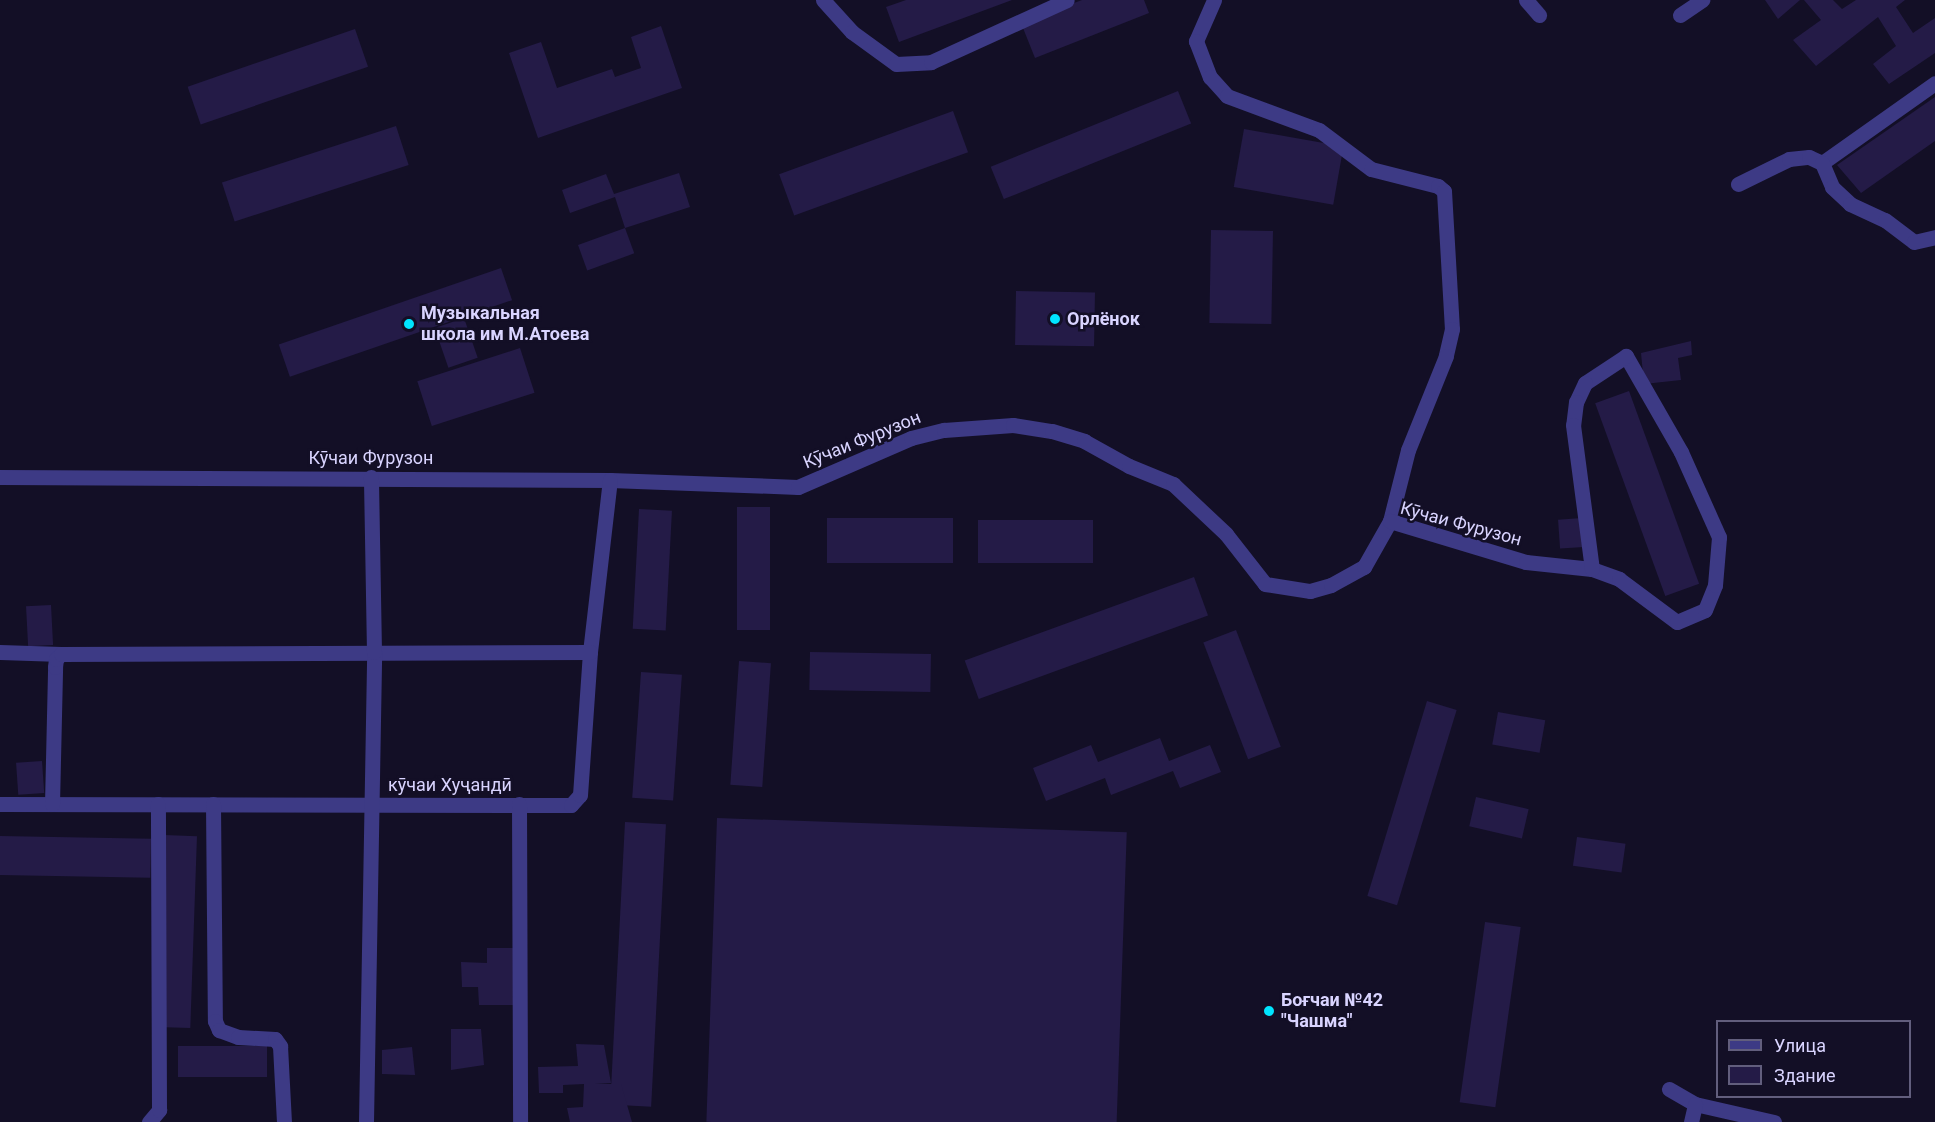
<!DOCTYPE html>
<html>
<head>
<meta charset="utf-8">
<style>
	body { margin:0 }
	#map { position:relative; width:1935px; height:1122px; overflow:hidden; background:#130f26; font-family:Roboto,sans-serif }
	div>[style] { position:absolute }
	.building>* { inset:0; background:#241b47; transform-origin:0 0 }
	.minor>* { height:15px; margin:-7.5px; padding:0 7.5px; transform-origin:7.5px; border-radius:7.5px; background:#3d3a85 }
	.dots>* { width:16px; height:16px; translate:-50% -50%; box-sizing:border-box; border:3px solid #130f26; border-radius:50% }
	span { translate:-50% -50%; white-space:nowrap; text-align:center; line-height:1.15; -webkit-text-stroke:5px #130f26; paint-order:stroke }
	.poi-label { font-size:18px; color:#d9d4ff; font-weight:700 }
	.left { translate:0 -50%; text-align:left }
	.street-label { font-size:18px; color:#d9d4ff }
	.legend { position:absolute; left:1716px; top:1020px; width:195px; height:78px; box-sizing:border-box; background:#130f26; border:2px solid #625e7d; margin:0; padding:8px 10px; list-style:none; font-size:18px; color:#d9d4ff }
	.legend li { display:flex; align-items:center; gap:12px; height:30px }
	.legend b { width:30px; border:2px solid #625e7d }
</style>
</head>
<body>
<div id="map">
	<div class="building">
		<div style="clip-path:polygon(906px 0,1012px 0,899px 42px,886px 7px)"></div>
		<div style="clip-path:polygon(1082px 0,1144px 0,1149px 13px,1035px 58px,1021px 23px)"></div>
		<div style="clip-path:polygon(1765px 0,1800px 0,1778px 19px)"></div>
		<div style="clip-path:polygon(1804px 0,1833px 0,1842px 9px,1856px 0,1905px 0,1896px 7px,1913px 33px,1935px 18px,1935px 53px,1889px 84px,1873px 64px,1896px 46px,1878px 17px,1816px 66px,1793px 40px,1821px 20px)"></div>
		<div style="clip-path:polygon(661px 26px,682px 88px,538px 138px,509px 53px,541px 42px,557px 88px,612px 69px,615px 77px,641px 68px,631px 37px)"></div>
		<div style="left:355px;top:29px;width:40px;height:177px;rotate:71deg"></div>
		<div style="left:1178px;top:91px;width:35px;height:202px;rotate:68deg"></div>
		<div style="clip-path:polygon(1935px 97px,1935px 141px,1861px 193px,1837px 165px)"></div>
		<div style="left:953px;top:111px;width:44px;height:185px;rotate:70deg"></div>
		<div style="left:396px;top:126px;width:41px;height:183px;rotate:72deg"></div>
		<div style="left:1244px;top:129px;width:101px;height:59px;rotate:10deg"></div>
		<div style="clip-path:polygon(679px 173px,690px 207px,625px 228px,615px 197px,570px 213px,562px 190px,606px 174px,614px 194px)"></div>
		<div style="left:625px;top:228px;width:27px;height:50px;rotate:70deg"></div>
		<div style="left:1211px;top:230px;width:62px;height:93px;rotate:1deg"></div>
		<div style="left:501px;top:268px;width:34px;height:235px;rotate:71deg"></div>
		<div style="left:1016px;top:291px;width:79px;height:54px;rotate:1deg"></div>
		<div style="left:464px;top:318px;width:42px;height:31px;rotate:71deg"></div>
		<div style="clip-path:polygon(1691px 341px,1692px 355px,1678px 358px,1681px 380px,1644px 384px,1641px 353px)"></div>
		<div style="left:520px;top:348px;width:47px;height:108px;rotate:72deg"></div>
		<div style="left:1629px;top:391px;width:205px;height:36px;rotate:70deg"></div>
		<div style="left:737px;top:507px;width:33px;height:123px"></div>
		<div style="left:639px;top:509px;width:33px;height:120px;rotate:3deg"></div>
		<div style="left:827px;top:518px;width:126px;height:45px"></div>
		<div style="left:1582px;top:518px;width:29px;height:24px;rotate:86deg"></div>
		<div style="left:978px;top:520px;width:115px;height:43px"></div>
		<div style="left:1194px;top:577px;width:41px;height:244px;rotate:70deg"></div>
		<div style="left:51px;top:605px;width:40px;height:25px;rotate:87deg"></div>
		<div style="left:1236px;top:630px;width:125px;height:35px;rotate:69deg"></div>
		<div style="left:810px;top:652px;width:121px;height:38px;rotate:1deg"></div>
		<div style="left:739px;top:661px;width:32px;height:124px;rotate:4deg"></div>
		<div style="left:641px;top:672px;width:41px;height:126px;rotate:4deg"></div>
		<div style="left:1427px;top:701px;width:31px;height:204px;rotate:17deg"></div>
		<div style="left:1498px;top:712px;width:48px;height:33px;rotate:10deg"></div>
		<div style="clip-path:polygon(1160px 738px,1169px 761px,1210px 745px,1221px 772px,1180px 788px,1173px 771px,1111px 795px,1105px 778px,1046px 801px,1033px 768px,1091px 745px,1098px 762px)"></div>
		<div style="left:42px;top:761px;width:32px;height:26px;rotate:86deg"></div>
		<div style="left:1476px;top:797px;width:54px;height:30px;rotate:13deg"></div>
		<div style="left:717px;top:818px;width:410px;height:304px;rotate:2deg"></div>
		<div style="left:625px;top:822px;width:41px;height:283px;rotate:3deg"></div>
		<div style="left:164px;top:835px;width:33px;height:192px;rotate:2deg"></div>
		<div style="left:0;top:836px;width:151px;height:39px;rotate:1deg"></div>
		<div style="left:1577px;top:837px;width:49px;height:29px;rotate:8deg"></div>
		<div style="left:1485px;top:922px;width:36px;height:182px;rotate:8deg"></div>
		<div style="clip-path:polygon(487px 948px,519px 948px,515px 1005px,479px 1005px,478px 987px,462px 987px,461px 962px,487px 963px)"></div>
		<div style="clip-path:polygon(451px 1029px,481px 1029px,484px 1065px,451px 1070px)"></div>
		<div style="clip-path:polygon(576px 1044px,604px 1045px,611px 1083px,595px 1084px,621px 1084px,632px 1122px,570px 1122px,567px 1108px,583px 1107px,584px 1084px,563px 1085px,563px 1093px,539px 1093px,538px 1067px,578px 1066px)"></div>
		<div style="left:178px;top:1046px;width:89px;height:31px"></div>
		<div style="clip-path:polygon(412px 1047px,415px 1075px,382px 1074px,382px 1050px)"></div>
	</div>
	<div class="minor">
		<div style="left:823px;top:0;width:43px;rotate:47.8deg"></div>
		<div style="left:852px;top:32px;width:54px;rotate:36deg"></div>
		<div style="left:896px;top:64px;width:35px;rotate:-3deg"></div>
		<div style="left:931px;top:62px;width:149px;rotate:-24.5deg"></div>
		<div style="left:1214px;top:0;width:45px;rotate:113.7deg"></div>
		<div style="left:1196px;top:41px;width:39px;rotate:69deg"></div>
		<div style="left:1210px;top:77px;width:25px;rotate:48deg"></div>
		<div style="left:1227px;top:96px;width:98px;rotate:20.3deg"></div>
		<div style="left:1319px;top:130px;width:65px;rotate:36.9deg"></div>
		<div style="left:1371px;top:169px;width:69px;rotate:14.2deg"></div>
		<div style="left:1438px;top:186px;width:8px;rotate:40deg"></div>
		<div style="left:1444px;top:191px;width:138px;rotate:86.7deg"></div>
		<div style="left:1452px;top:329px;width:28px;rotate:103deg"></div>
		<div style="left:1446px;top:356px;width:101px;rotate:112deg"></div>
		<div style="left:1408px;top:450px;width:73px;rotate:104.2deg"></div>
		<div style="left:1526px;top:0;width:20px;rotate:49deg"></div>
		<div style="left:1680px;top:15px;width:27px;rotate:-34deg"></div>
		<div style="left:1822px;top:163px;width:138px;rotate:-35.3deg"></div>
		<div style="left:1738px;top:184px;width:57px;rotate:-26.1deg"></div>
		<div style="left:1789px;top:159px;width:20px;rotate:-6deg"></div>
		<div style="left:1809px;top:157px;width:14px;rotate:25deg"></div>
		<div style="left:1822px;top:163px;width:26px;rotate:67deg"></div>
		<div style="left:1832px;top:187px;width:25px;rotate:43deg"></div>
		<div style="left:1850px;top:204px;width:38px;rotate:25deg"></div>
		<div style="left:1885px;top:220px;width:36px;rotate:37deg"></div>
		<div style="left:1914px;top:242px;width:22px;rotate:-13deg"></div>
		<div style="left:0;top:477px;width:610px;rotate:0.28deg"></div>
		<div style="left:610px;top:480px;width:188px;rotate:2.1deg"></div>
		<div style="left:798px;top:487px;width:123px;rotate:-23.4deg"></div>
		<div style="left:911px;top:438px;width:34px;rotate:-14deg"></div>
		<div style="left:944px;top:430px;width:69px;rotate:-4.1deg"></div>
		<div style="left:1013px;top:425px;width:39px;rotate:9deg"></div>
		<div style="left:1052px;top:431px;width:34px;rotate:17deg"></div>
		<div style="left:1084px;top:441px;width:51px;rotate:29.1deg"></div>
		<div style="left:1129px;top:466px;width:48px;rotate:22.2deg"></div>
		<div style="left:1173px;top:484px;width:73px;rotate:43.3deg"></div>
		<div style="left:1226px;top:534px;width:63px;rotate:52deg"></div>
		<div style="left:1265px;top:584px;width:46px;rotate:8.8deg"></div>
		<div style="left:1310px;top:591px;width:22px;rotate:-16deg"></div>
		<div style="left:1331px;top:585px;width:38px;rotate:-29deg"></div>
		<div style="left:1364px;top:567px;width:53px;rotate:-60.5deg"></div>
		<div style="left:1390px;top:521px;width:142px;rotate:16.8deg"></div>
		<div style="left:1526px;top:562px;width:66px;rotate:6.1deg"></div>
		<div style="left:1592px;top:569px;width:29px;rotate:20deg"></div>
		<div style="left:1619px;top:579px;width:72px;rotate:36.6deg"></div>
		<div style="left:1677px;top:622px;width:30px;rotate:-23deg"></div>
		<div style="left:1705px;top:610px;width:27px;rotate:-68deg"></div>
		<div style="left:1715px;top:585px;width:48px;rotate:-85.2deg"></div>
		<div style="left:1719px;top:537px;width:93px;rotate:-114.1deg"></div>
		<div style="left:1681px;top:452px;width:111px;rotate:-119.8deg"></div>
		<div style="left:1626px;top:356px;width:49px;rotate:146.6deg"></div>
		<div style="left:1585px;top:383px;width:21px;rotate:115deg"></div>
		<div style="left:1576px;top:402px;width:23px;rotate:97deg"></div>
		<div style="left:1573px;top:425px;width:145px;rotate:82.5deg"></div>
		<div style="left:0;top:652px;width:61px;rotate:1.9deg"></div>
		<div style="left:0;top:804px;width:571px;rotate:0.1deg"></div>
		<div style="left:571px;top:805px;width:13px;rotate:-48deg"></div>
		<div style="left:580px;top:795px;width:143px;rotate:-86deg"></div>
		<div style="left:590px;top:652px;width:173px;rotate:-83.4deg"></div>
		<div style="left:52px;top:804px;width:137px;rotate:-88.7deg"></div>
		<div style="left:55px;top:667px;width:8px;rotate:-83deg"></div>
		<div style="left:56px;top:659px;width:7px;rotate:-45deg"></div>
		<div style="left:61px;top:654px;width:529px;rotate:-0.22deg"></div>
		<div style="left:213px;top:804px;width:217px;rotate:89.5deg"></div>
		<div style="left:215px;top:1021px;width:10px;rotate:66deg"></div>
		<div style="left:219px;top:1030px;width:20px;rotate:20deg"></div>
		<div style="left:238px;top:1037px;width:37px;rotate:3deg"></div>
		<div style="left:275px;top:1039px;width:9px;rotate:54deg"></div>
		<div style="left:280px;top:1046px;width:76px;rotate:87deg"></div>
		<div style="left:519px;top:804px;width:318px;rotate:89.8deg"></div>
		<div style="left:1669px;top:1089px;width:30px;rotate:30deg"></div>
		<div style="left:1695px;top:1104px;width:81px;rotate:12.8deg"></div>
		<div style="left:149px;top:1122px;width:16px;rotate:-50deg"></div>
		<div style="left:159px;top:1110px;width:306px;rotate:-90.2deg"></div>
		<div style="left:366px;top:1122px;width:470px;rotate:-89deg"></div>
		<div style="left:374px;top:652px;width:175px;rotate:-91deg"></div>
		<div style="left:1691px;top:1122px;width:18px;rotate:-77deg"></div>
	</div>
	<div class="dots">
		<div style="left:1055px;top:319px;background:#00e5ff"></div>
		<div style="left:409px;top:324px;background:#00e5ff"></div>
		<div style="left:1269px;top:1011px;background:#00e5ff"></div>
	</div>
	<div class="poi-label">
		<span class="left" style="left:421px;top:324px">Музыкальная<br>школа им М.Атоева</span>
		<span class="left" style="left:1067px;top:319px">Орлёнок</span>
		<span class="left" style="left:1281px;top:1011px">Боғчаи №42<br>"Чашма"</span>
	</div>
	<div class="street-label">
		<span style="left:862px;top:440px;rotate:-22deg">Кӯчаи Фурузон</span>
		<span style="left:371px;top:458px">Кӯчаи Фурузон</span>
		<span style="left:1461px;top:524px;rotate:15deg">Кӯчаи Фурузон</span>
		<span style="left:450px;top:785px">кӯчаи Хуҷандӣ</span>
	</div>
	<ul class="legend">
	<li><b style="height:8px;background:#3d3a85"></b>Улица</li>
	<li><b style="height:16px;background:#241b47"></b>Здание</li>
	</ul>
</div>
</body>
</html>
